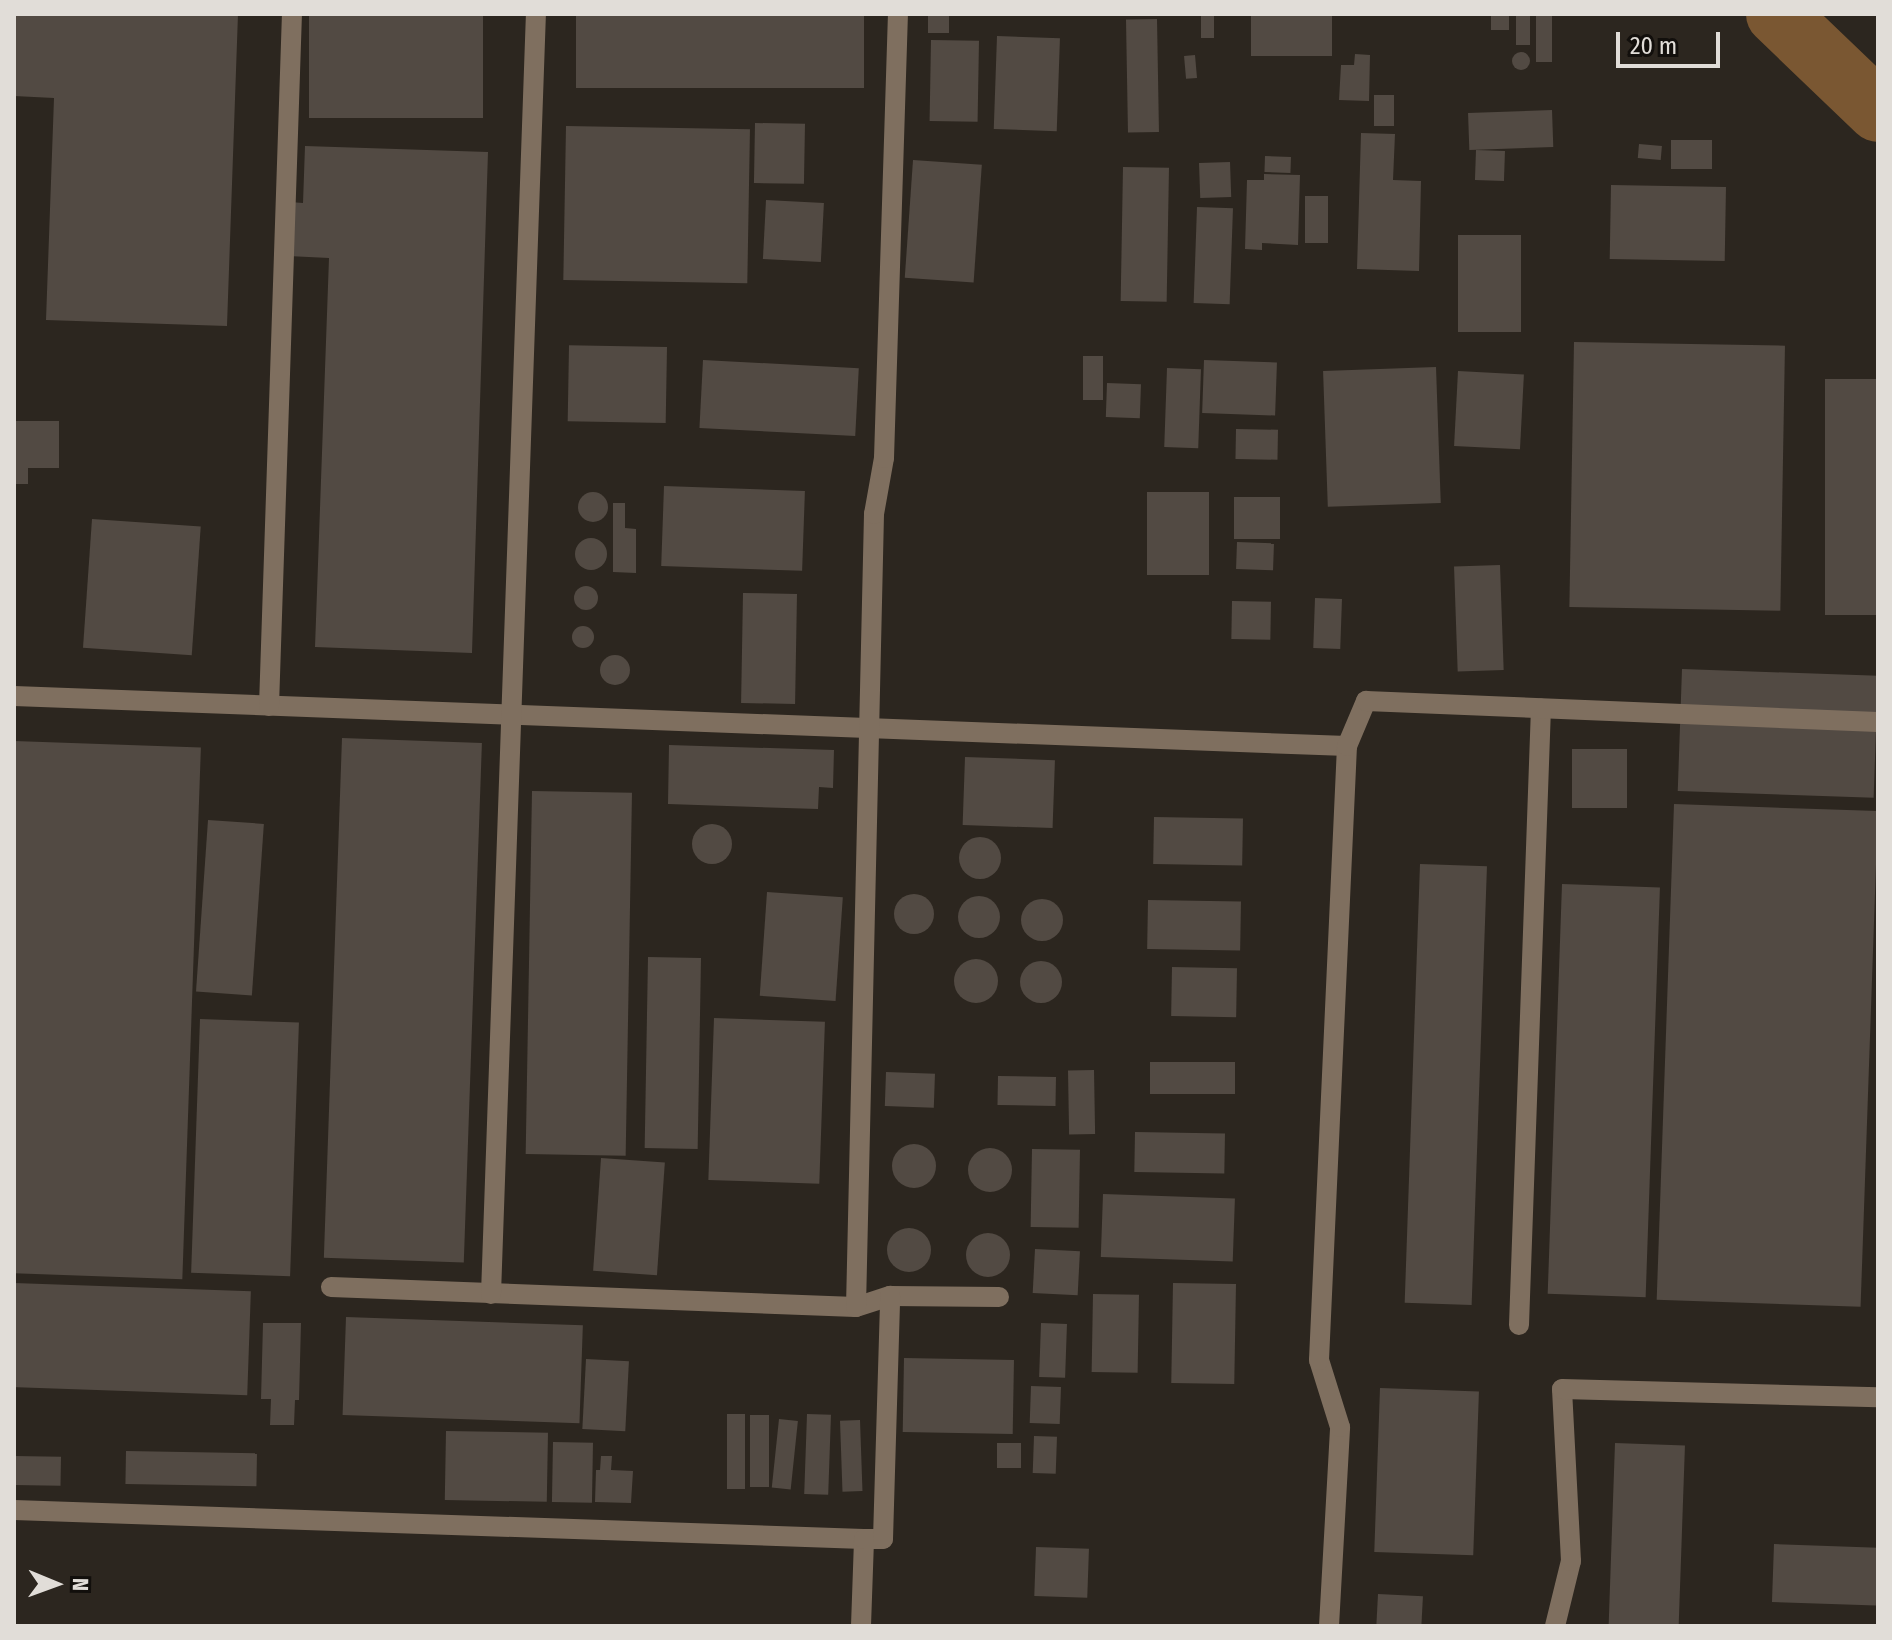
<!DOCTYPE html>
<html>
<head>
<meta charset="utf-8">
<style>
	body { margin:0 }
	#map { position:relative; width:1892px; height:1640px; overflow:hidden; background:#2c261f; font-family:"Fira Sans Condensed",sans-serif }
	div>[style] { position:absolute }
	.river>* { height:62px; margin:-31px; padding:0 31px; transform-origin:31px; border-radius:31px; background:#7a5732 }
	.building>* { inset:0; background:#524a43; transform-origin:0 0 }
	.round { border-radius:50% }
	.minor>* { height:20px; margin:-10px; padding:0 10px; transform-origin:10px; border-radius:10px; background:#7f6f5f }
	span { translate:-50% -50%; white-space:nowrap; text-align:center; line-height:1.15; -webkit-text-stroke:7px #120f0c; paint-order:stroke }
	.frame { position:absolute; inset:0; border:16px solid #e1ddd8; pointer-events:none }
	.north { position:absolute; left:16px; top:1544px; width:80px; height:80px; -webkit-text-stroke:6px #120f0c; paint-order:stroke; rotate:91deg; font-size:22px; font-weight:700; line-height:32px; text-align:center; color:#e1ddd8 }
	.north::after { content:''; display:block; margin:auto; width:28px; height:36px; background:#e1ddd8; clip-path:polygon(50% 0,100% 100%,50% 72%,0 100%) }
	.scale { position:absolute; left:1616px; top:32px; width:104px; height:36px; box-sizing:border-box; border:4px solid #e1ddd8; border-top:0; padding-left:10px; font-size:24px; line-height:28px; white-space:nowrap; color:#e1ddd8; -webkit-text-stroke:6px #120f0c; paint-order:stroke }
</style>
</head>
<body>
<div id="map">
	<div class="river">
		<div style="left:1777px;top:14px;width:140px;rotate:43.8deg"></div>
	</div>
	<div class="building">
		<div style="clip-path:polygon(14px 14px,238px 14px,227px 326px,46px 320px,54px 98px,14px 96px)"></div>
		<div style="left:309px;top:14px;width:174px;height:104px"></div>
		<div style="left:576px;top:14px;width:288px;height:74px"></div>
		<div style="left:928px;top:14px;width:21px;height:19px"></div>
		<div style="left:1201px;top:14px;width:13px;height:24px"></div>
		<div style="left:1251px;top:14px;width:81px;height:42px"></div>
		<div style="left:1491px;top:14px;width:18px;height:16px"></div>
		<div style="left:1516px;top:14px;width:14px;height:31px"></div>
		<div style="left:1536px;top:14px;width:16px;height:48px"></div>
		<div style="left:1157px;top:19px;width:113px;height:31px;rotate:89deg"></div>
		<div style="left:997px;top:36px;width:63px;height:93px;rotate:2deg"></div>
		<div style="left:931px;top:40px;width:48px;height:81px;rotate:1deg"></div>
		<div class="round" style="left:1512px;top:52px;width:18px;height:18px"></div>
		<div style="clip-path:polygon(1355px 54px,1370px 55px,1369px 101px,1339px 100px,1341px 65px,1354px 65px)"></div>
		<div style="left:1195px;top:55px;width:23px;height:11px;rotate:85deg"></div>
		<div style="left:1374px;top:95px;width:20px;height:31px"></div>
		<div style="left:1552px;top:110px;width:37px;height:84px;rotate:88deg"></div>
		<div style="left:755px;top:123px;width:50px;height:60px;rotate:1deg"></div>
		<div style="left:566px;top:126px;width:184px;height:154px;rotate:1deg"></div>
		<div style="clip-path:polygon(1361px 133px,1395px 134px,1393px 180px,1421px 181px,1419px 271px,1357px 269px)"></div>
		<div style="left:1671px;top:140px;width:41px;height:29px"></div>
		<div style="left:1639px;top:144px;width:23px;height:14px;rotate:5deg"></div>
		<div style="clip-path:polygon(305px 146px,488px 152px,472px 653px,315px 647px,329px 258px,288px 256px,290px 202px,303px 203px)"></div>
		<div style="left:1476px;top:150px;width:29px;height:30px;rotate:2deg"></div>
		<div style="left:1265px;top:156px;width:26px;height:16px;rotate:2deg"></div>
		<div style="left:913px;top:160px;width:69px;height:118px;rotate:4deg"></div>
		<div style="left:1230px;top:162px;width:35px;height:31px;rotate:88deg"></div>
		<div style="left:1123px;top:167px;width:46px;height:134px;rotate:1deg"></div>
		<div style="clip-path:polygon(1264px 174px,1300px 175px,1298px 245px,1262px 243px,1262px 250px,1245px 249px,1247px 180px,1264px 180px)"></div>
		<div style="left:1611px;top:185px;width:115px;height:74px;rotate:1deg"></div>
		<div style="left:1305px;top:196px;width:23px;height:47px"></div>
		<div style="left:766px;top:200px;width:58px;height:59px;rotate:3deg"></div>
		<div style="left:1197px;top:207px;width:36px;height:96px;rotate:2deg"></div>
		<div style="left:1458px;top:235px;width:63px;height:97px"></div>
		<div style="left:1574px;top:342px;width:211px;height:265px;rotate:1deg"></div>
		<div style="left:667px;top:347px;width:76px;height:98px;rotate:91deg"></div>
		<div style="left:1083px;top:356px;width:20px;height:44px"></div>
		<div style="left:703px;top:360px;width:156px;height:68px;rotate:3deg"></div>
		<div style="left:1204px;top:360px;width:73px;height:53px;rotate:2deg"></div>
		<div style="left:1436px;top:367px;width:136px;height:113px;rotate:88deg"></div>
		<div style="left:1167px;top:368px;width:34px;height:79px;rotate:2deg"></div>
		<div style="left:1458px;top:371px;width:66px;height:75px;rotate:3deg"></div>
		<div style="left:1825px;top:379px;width:53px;height:236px"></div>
		<div style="left:1107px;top:383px;width:34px;height:34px;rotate:2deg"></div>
		<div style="clip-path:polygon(14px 421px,59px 421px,59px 468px,28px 468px,28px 484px,14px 484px)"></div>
		<div style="left:1236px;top:429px;width:42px;height:30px;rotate:1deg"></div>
		<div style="left:664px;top:486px;width:141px;height:80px;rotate:2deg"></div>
		<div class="round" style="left:578px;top:492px;width:30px;height:30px"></div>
		<div style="left:1147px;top:492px;width:62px;height:83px"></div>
		<div style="left:1234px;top:497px;width:46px;height:42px"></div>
		<div style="clip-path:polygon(613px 503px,625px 503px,625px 528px,636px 529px,636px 573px,613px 572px)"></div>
		<div style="left:92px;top:519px;width:109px;height:129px;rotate:4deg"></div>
		<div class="round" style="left:575px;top:538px;width:32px;height:32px"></div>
		<div style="left:1237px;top:542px;width:37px;height:27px;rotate:2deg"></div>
		<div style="left:1500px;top:565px;width:105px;height:46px;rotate:88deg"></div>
		<div class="round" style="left:574px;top:586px;width:24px;height:24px"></div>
		<div style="left:743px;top:593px;width:54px;height:110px;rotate:1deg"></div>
		<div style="left:1315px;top:598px;width:27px;height:50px;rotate:2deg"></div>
		<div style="left:1232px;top:601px;width:39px;height:38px;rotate:1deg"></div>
		<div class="round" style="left:572px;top:626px;width:22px;height:22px"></div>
		<div class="round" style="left:600px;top:655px;width:30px;height:30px"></div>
		<div style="left:1682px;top:669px;width:196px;height:122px;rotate:2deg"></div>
		<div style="left:342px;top:738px;width:140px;height:520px;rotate:2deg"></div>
		<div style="left:14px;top:741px;width:187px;height:532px;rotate:2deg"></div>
		<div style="clip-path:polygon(669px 745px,834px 750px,833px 788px,819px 787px,818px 809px,668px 804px)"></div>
		<div style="left:1572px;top:749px;width:55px;height:59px"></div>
		<div style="left:965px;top:757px;width:90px;height:68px;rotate:2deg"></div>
		<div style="left:532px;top:791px;width:100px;height:363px;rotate:1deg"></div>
		<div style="left:1674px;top:804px;width:204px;height:496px;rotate:2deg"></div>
		<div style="left:1154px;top:817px;width:89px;height:47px;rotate:1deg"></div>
		<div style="left:208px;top:820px;width:56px;height:172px;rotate:4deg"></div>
		<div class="round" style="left:692px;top:824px;width:40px;height:40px"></div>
		<div class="round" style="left:959px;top:837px;width:42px;height:42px"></div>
		<div style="left:1420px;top:864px;width:67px;height:439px;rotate:2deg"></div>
		<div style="left:1562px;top:884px;width:98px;height:410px;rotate:2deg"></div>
		<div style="left:767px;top:892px;width:76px;height:104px;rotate:4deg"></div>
		<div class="round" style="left:894px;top:894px;width:40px;height:40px"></div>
		<div class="round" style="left:958px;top:896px;width:42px;height:42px"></div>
		<div class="round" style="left:1021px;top:899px;width:42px;height:42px"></div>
		<div style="left:1148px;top:900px;width:93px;height:49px;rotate:1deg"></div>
		<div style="left:648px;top:957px;width:53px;height:191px;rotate:1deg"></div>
		<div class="round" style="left:954px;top:959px;width:44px;height:44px"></div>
		<div class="round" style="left:1020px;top:961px;width:42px;height:42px"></div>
		<div style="left:1172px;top:967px;width:65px;height:49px;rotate:1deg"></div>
		<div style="left:714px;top:1018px;width:111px;height:162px;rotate:2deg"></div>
		<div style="left:200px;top:1019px;width:99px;height:254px;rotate:2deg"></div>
		<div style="left:1150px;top:1062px;width:85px;height:32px"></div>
		<div style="left:1094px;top:1070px;width:64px;height:26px;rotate:89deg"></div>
		<div style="left:886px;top:1072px;width:49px;height:34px;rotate:2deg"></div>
		<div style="left:998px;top:1076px;width:58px;height:29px;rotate:1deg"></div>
		<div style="left:1135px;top:1132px;width:90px;height:40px;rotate:1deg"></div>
		<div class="round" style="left:892px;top:1144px;width:44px;height:44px"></div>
		<div class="round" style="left:968px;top:1148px;width:44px;height:44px"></div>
		<div style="left:1032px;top:1149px;width:48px;height:78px;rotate:1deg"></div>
		<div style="left:601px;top:1158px;width:64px;height:113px;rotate:4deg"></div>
		<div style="left:1103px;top:1194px;width:132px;height:63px;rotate:2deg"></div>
		<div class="round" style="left:887px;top:1228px;width:44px;height:44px"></div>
		<div class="round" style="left:966px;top:1233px;width:44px;height:44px"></div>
		<div style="left:1035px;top:1249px;width:45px;height:44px;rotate:3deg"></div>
		<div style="left:14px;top:1283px;width:237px;height:104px;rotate:2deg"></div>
		<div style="left:1173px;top:1283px;width:63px;height:100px;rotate:1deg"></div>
		<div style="left:1093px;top:1294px;width:46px;height:78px;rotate:1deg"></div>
		<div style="left:346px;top:1317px;width:237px;height:98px;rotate:2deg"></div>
		<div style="clip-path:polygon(263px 1323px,301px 1323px,299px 1400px,295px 1400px,294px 1425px,270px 1425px,271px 1399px,261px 1399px)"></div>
		<div style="left:1041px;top:1323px;width:26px;height:54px;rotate:2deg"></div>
		<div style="left:904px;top:1358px;width:110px;height:74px;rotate:1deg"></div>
		<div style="left:586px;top:1359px;width:43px;height:70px;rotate:3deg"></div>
		<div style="left:1031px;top:1386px;width:30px;height:37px;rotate:2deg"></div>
		<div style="left:1380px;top:1388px;width:99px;height:164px;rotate:2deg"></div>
		<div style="left:727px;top:1414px;width:18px;height:75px"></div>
		<div style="left:807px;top:1414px;width:24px;height:80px;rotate:2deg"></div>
		<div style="left:750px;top:1415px;width:19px;height:72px"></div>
		<div style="left:779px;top:1419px;width:19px;height:69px;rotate:6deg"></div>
		<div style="left:860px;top:1420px;width:71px;height:20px;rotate:88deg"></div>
		<div style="left:446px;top:1431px;width:102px;height:69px;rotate:1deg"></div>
		<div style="left:1034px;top:1436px;width:23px;height:37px;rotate:2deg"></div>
		<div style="left:553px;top:1442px;width:40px;height:60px;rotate:1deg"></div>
		<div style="left:997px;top:1443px;width:24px;height:25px"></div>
		<div style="left:1615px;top:1443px;width:70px;height:183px;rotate:2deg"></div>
		<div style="left:126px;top:1451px;width:131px;height:33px;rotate:1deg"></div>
		<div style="left:14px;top:1456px;width:47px;height:29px;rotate:1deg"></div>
		<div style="clip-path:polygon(601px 1456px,612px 1456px,611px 1470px,633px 1471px,631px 1503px,595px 1502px,596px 1470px,600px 1470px)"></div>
		<div style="left:1774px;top:1544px;width:104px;height:58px;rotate:2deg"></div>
		<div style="left:1036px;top:1547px;width:53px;height:49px;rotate:2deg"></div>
		<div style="left:1378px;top:1594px;width:45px;height:32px;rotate:3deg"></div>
	</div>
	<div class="minor">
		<div style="left:14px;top:696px;width:1334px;rotate:2.15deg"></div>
		<div style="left:269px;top:706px;width:692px;rotate:-88.1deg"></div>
		<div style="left:331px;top:1287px;width:525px;rotate:2.18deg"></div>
		<div style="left:856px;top:1307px;width:36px;rotate:-18deg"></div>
		<div style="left:890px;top:1296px;width:109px;rotate:0.5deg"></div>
		<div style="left:491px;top:1294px;width:1281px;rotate:-87.99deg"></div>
		<div style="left:856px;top:1307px;width:793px;rotate:-88.7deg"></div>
		<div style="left:874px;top:514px;width:57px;rotate:-79.9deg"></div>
		<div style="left:884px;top:458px;width:444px;rotate:-88.2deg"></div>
		<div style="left:1519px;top:1325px;width:617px;rotate:-87.96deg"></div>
		<div style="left:14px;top:1510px;width:850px;rotate:1.95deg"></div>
		<div style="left:861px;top:1626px;width:87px;rotate:-88deg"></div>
		<div style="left:864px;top:1539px;width:19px"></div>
		<div style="left:883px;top:1539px;width:243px;rotate:-88.3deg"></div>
		<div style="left:1329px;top:1626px;width:199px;rotate:-86.8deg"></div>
		<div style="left:1340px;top:1427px;width:70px;rotate:-107.4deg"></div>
		<div style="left:1319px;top:1360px;width:615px;rotate:-87.39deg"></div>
		<div style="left:1347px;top:746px;width:49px;rotate:-67.1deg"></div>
		<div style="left:1366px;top:701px;width:512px;rotate:2.35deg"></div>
		<div style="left:1555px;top:1626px;width:67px;rotate:-76.2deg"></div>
		<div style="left:1571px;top:1561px;width:172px;rotate:-93deg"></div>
		<div style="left:1562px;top:1389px;width:316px;rotate:1.5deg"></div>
	</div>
	<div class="frame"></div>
	<div class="north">N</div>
	<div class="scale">20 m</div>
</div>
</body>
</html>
